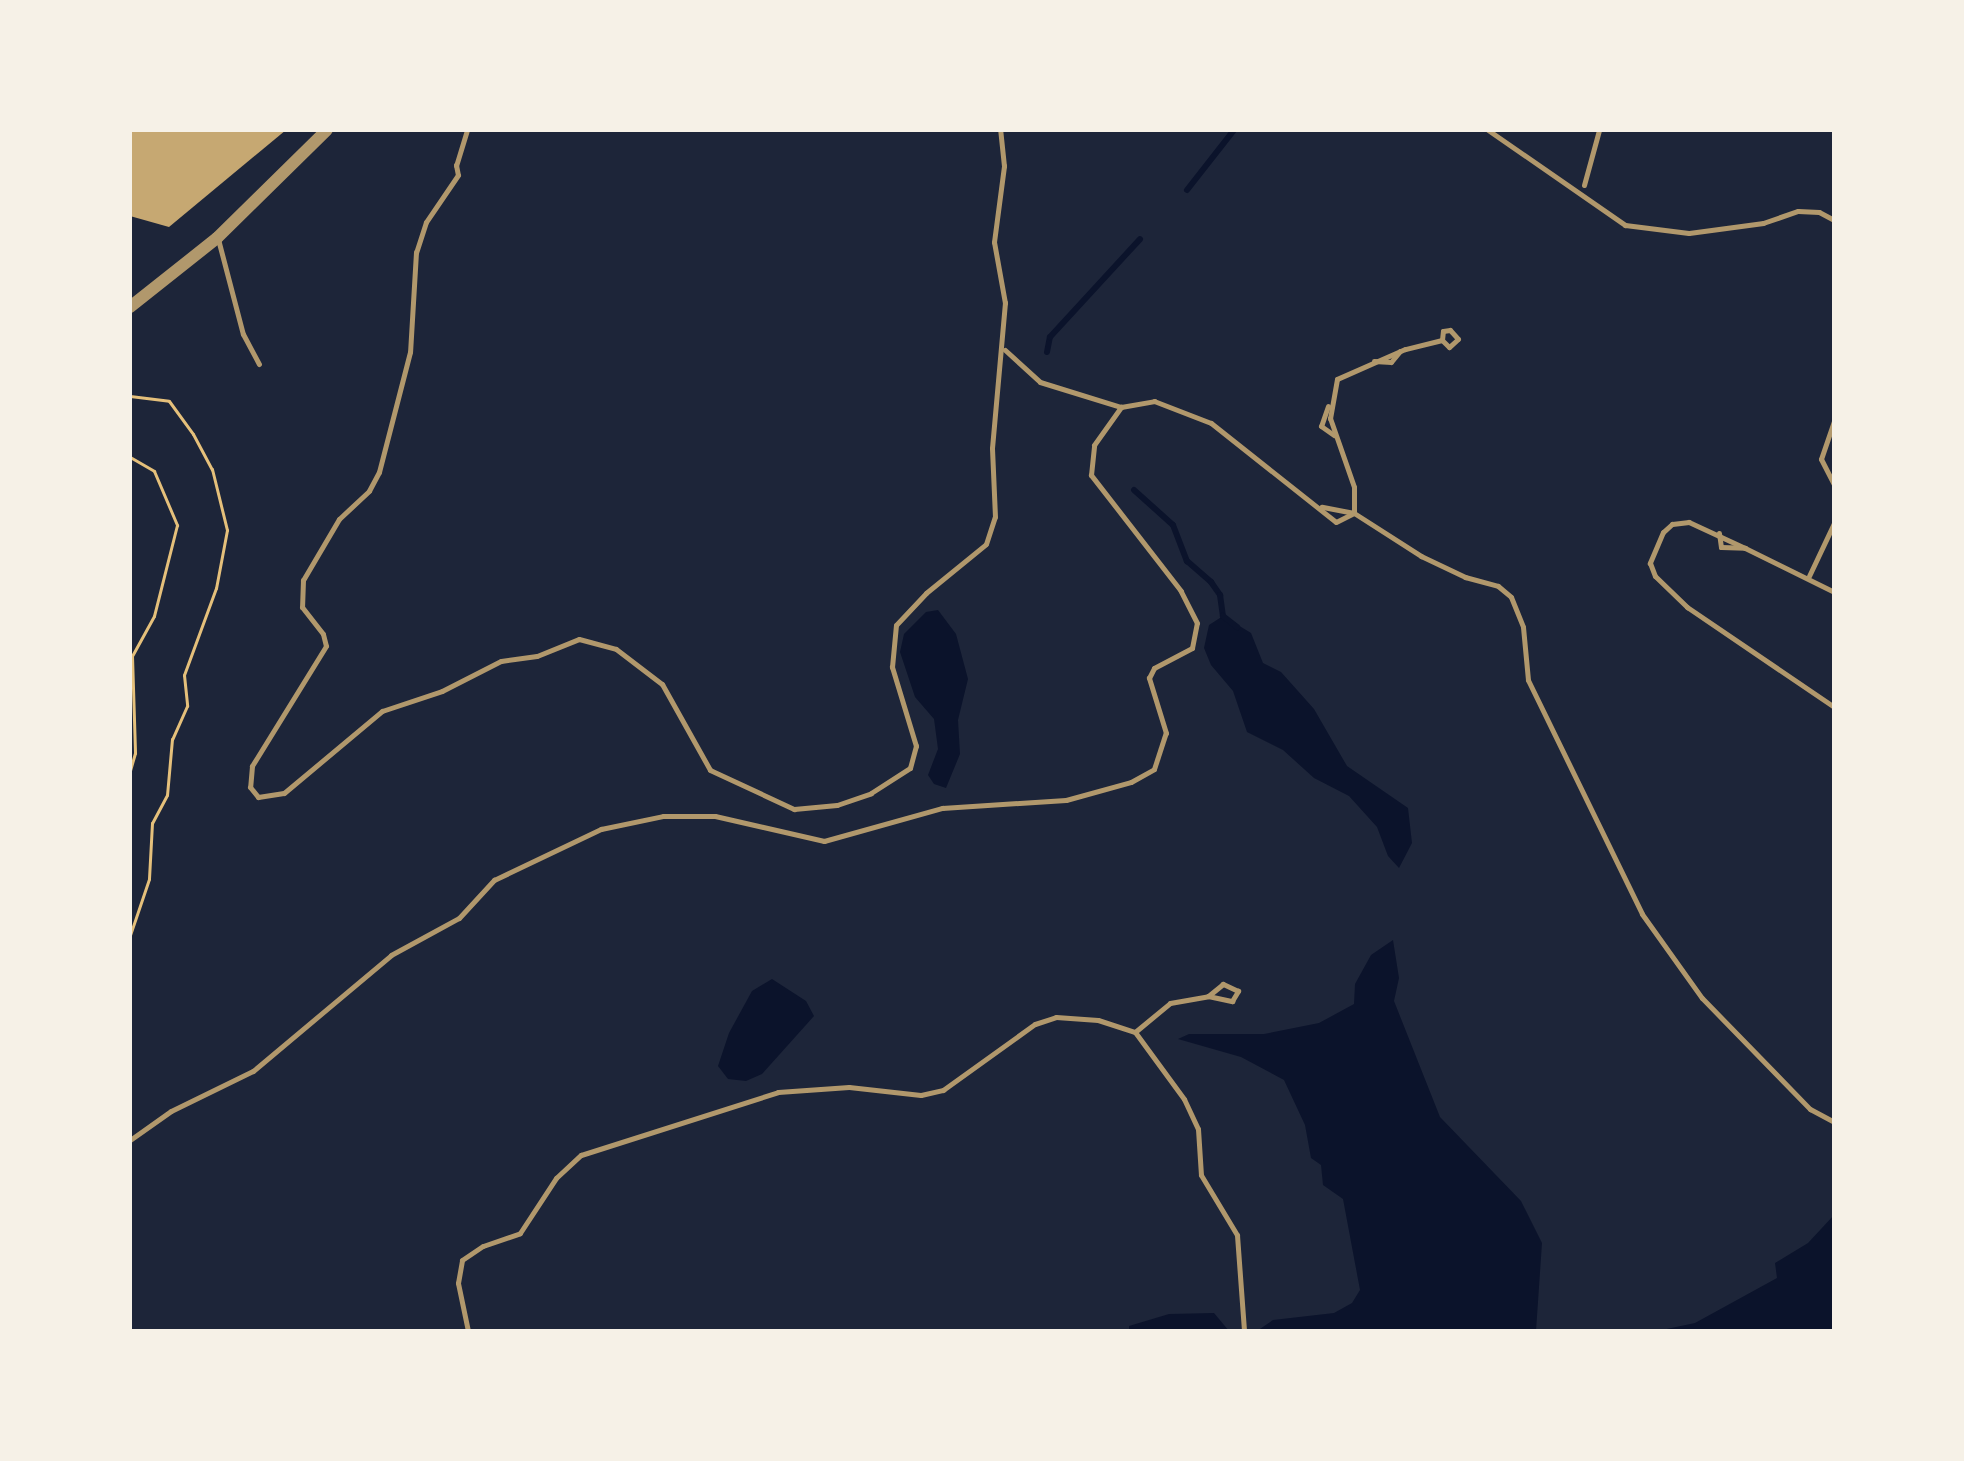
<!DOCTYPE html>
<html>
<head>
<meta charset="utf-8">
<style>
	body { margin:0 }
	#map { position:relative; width:1964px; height:1461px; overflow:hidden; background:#14213d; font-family:"Golos Text",sans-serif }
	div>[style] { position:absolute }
	.green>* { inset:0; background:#1d2539; transform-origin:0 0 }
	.water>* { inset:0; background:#0b132b }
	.stream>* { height:6px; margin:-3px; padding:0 3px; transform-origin:3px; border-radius:3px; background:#0b132b }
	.building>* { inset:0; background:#c6a872 }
	.path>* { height:3px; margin:-1.5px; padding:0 1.5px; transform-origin:1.5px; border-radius:1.5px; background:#e5c07b }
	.service>* { height:5px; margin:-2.5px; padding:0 2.5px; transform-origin:2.5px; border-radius:2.5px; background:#b1986c }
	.tertiary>* { height:12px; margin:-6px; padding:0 6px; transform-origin:6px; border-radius:6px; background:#b1986c }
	span { translate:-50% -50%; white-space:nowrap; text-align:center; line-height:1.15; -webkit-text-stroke:8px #f6f1e7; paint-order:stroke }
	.frame { position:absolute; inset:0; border:132px solid #f6f1e7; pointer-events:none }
</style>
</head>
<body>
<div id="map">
	<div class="green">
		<div style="left:130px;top:130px;width:1704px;height:1201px"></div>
	</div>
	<div class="water">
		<div style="clip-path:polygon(938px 610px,956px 634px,968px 679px,958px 720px,960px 754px,946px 788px,934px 784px,928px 775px,938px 749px,934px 719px,915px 697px,900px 652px,904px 634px,926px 612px)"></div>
		<div style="clip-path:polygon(1223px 616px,1251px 633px,1263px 663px,1281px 672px,1314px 709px,1347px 766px,1408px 808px,1412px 843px,1399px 868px,1388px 856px,1377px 827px,1349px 796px,1314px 778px,1283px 750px,1247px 732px,1233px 691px,1211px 665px,1204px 648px,1209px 625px)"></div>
		<div style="clip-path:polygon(1393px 940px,1399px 978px,1394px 1001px,1440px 1117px,1521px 1201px,1542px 1243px,1536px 1331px,1257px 1331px,1273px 1320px,1334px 1313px,1352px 1303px,1360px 1290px,1343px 1199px,1323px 1185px,1321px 1165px,1311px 1158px,1305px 1125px,1284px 1080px,1241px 1057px,1178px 1039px,1189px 1034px,1264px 1034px,1319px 1023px,1354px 1004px,1355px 984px,1371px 955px)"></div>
		<div style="clip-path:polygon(772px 979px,806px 1001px,814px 1016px,762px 1074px,746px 1081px,728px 1079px,718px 1066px,729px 1033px,752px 991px)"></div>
		<div style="clip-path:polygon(1834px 1215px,1834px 1331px,1657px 1331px,1695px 1323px,1777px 1278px,1775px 1263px,1808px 1243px)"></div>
		<div style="clip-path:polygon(1214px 1313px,1229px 1331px,1129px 1331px,1129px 1326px,1169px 1314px)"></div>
	</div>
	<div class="stream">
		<div style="left:1187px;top:190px;width:76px;rotate:-51.9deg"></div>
		<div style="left:1047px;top:352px;width:15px;rotate:-79deg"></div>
		<div style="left:1050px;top:337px;width:133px;rotate:-47.4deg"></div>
		<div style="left:1134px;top:490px;width:52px;rotate:41.9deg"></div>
		<div style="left:1173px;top:525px;width:39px;rotate:69deg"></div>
		<div style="left:1187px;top:561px;width:32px;rotate:41deg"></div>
		<div style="left:1211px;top:582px;width:16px;rotate:55deg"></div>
		<div style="left:1220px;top:595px;width:21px;rotate:82deg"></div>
		<div style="left:1223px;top:616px;width:18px;rotate:38deg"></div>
	</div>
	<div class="building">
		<div style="clip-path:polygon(130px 130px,286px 130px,169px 227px,130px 216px)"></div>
	</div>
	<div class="path">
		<div style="left:130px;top:396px;width:39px;rotate:7deg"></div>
		<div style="left:169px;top:401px;width:41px;rotate:54deg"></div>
		<div style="left:193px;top:434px;width:40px;rotate:62deg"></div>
		<div style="left:212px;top:469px;width:63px;rotate:76.2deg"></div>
		<div style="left:227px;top:530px;width:59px;rotate:100.7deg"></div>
		<div style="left:216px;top:588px;width:93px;rotate:110.2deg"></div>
		<div style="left:184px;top:675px;width:31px;rotate:84deg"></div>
		<div style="left:187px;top:706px;width:36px;rotate:114deg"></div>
		<div style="left:172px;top:739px;width:56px;rotate:95.1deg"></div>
		<div style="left:167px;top:795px;width:32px;rotate:118deg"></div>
		<div style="left:152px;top:823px;width:56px;rotate:93.1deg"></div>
		<div style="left:149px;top:879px;width:59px;rotate:108.7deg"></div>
		<div style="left:130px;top:457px;width:28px;rotate:30deg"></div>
		<div style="left:154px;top:471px;width:59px;rotate:66.9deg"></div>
		<div style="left:177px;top:525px;width:94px;rotate:104.2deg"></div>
		<div style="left:154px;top:616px;width:46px;rotate:118.8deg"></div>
		<div style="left:132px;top:656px;width:97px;rotate:88.2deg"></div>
		<div style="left:135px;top:753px;width:19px;rotate:106deg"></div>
		<div style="left:130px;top:560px;width:10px;rotate:90deg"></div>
	</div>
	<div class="service">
		<div style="left:467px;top:130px;width:37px;rotate:107deg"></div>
		<div style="left:456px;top:165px;width:10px;rotate:79deg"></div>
		<div style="left:458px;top:175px;width:57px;rotate:124.2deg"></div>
		<div style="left:426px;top:222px;width:32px;rotate:108deg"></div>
		<div style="left:416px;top:252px;width:100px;rotate:93.4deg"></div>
		<div style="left:410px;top:352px;width:124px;rotate:104.5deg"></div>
		<div style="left:379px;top:472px;width:21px;rotate:118deg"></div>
		<div style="left:369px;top:491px;width:41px;rotate:137deg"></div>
		<div style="left:339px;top:519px;width:71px;rotate:120.5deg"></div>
		<div style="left:303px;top:580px;width:27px;rotate:92deg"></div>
		<div style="left:302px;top:607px;width:34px;rotate:52deg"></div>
		<div style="left:323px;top:634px;width:12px;rotate:76deg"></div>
		<div style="left:326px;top:646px;width:141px;rotate:121.7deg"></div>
		<div style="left:252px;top:766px;width:21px;rotate:95deg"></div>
		<div style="left:250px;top:787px;width:13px;rotate:51deg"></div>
		<div style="left:258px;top:797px;width:26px;rotate:-9deg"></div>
		<div style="left:284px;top:793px;width:128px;rotate:-39.9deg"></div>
		<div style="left:382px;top:711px;width:63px;rotate:-18.4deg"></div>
		<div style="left:442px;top:691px;width:66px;rotate:-27deg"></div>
		<div style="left:501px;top:661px;width:36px;rotate:-8deg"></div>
		<div style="left:537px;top:656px;width:45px;rotate:-22deg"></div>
		<div style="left:579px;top:639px;width:38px;rotate:15deg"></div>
		<div style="left:616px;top:649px;width:58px;rotate:37.3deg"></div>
		<div style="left:662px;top:684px;width:98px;rotate:60.8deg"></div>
		<div style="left:710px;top:770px;width:93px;rotate:24.9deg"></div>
		<div style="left:794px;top:809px;width:43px;rotate:-5.3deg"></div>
		<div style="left:837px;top:805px;width:36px;rotate:-19deg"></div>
		<div style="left:871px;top:793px;width:46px;rotate:-32.7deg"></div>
		<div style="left:910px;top:768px;width:23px;rotate:-75deg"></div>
		<div style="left:916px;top:746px;width:83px;rotate:-106.9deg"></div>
		<div style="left:892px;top:667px;width:42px;rotate:-84.6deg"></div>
		<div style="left:896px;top:625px;width:44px;rotate:-46.8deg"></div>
		<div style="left:926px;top:593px;width:77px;rotate:-39.2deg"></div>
		<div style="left:986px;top:544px;width:28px;rotate:-72deg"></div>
		<div style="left:995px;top:517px;width:69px;rotate:-92.5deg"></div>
		<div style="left:992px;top:448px;width:146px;rotate:-84.9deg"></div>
		<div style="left:1005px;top:303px;width:62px;rotate:-100.2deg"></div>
		<div style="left:994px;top:242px;width:77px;rotate:-82.5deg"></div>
		<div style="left:1004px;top:166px;width:36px;rotate:-96deg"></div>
		<div style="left:1488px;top:130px;width:167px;rotate:34.7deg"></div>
		<div style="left:1625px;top:225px;width:64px;rotate:7.1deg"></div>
		<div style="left:1689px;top:233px;width:75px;rotate:-7.7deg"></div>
		<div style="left:1763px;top:223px;width:37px;rotate:-19deg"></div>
		<div style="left:1798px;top:211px;width:21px;rotate:3deg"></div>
		<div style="left:1819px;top:212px;width:17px;rotate:28deg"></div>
		<div style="left:1584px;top:185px;width:57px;rotate:-74.7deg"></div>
		<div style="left:218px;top:239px;width:98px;rotate:75.3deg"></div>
		<div style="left:243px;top:334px;width:34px;rotate:62deg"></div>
		<div style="left:1442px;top:340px;width:9px;rotate:-84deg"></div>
		<div style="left:1443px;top:331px;width:7px;rotate:-8deg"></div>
		<div style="left:1450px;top:330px;width:12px;rotate:48deg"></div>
		<div style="left:1458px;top:339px;width:12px;rotate:138deg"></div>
		<div style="left:1449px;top:347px;width:10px;rotate:-135deg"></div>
		<div style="left:1442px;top:340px;width:38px;rotate:166deg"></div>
		<div style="left:1405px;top:349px;width:74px;rotate:156.2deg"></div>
		<div style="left:1337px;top:379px;width:40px;rotate:100deg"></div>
		<div style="left:1330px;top:418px;width:73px;rotate:70.8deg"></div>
		<div style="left:1354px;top:487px;width:26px;rotate:90deg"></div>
		<div style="left:1354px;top:513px;width:80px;rotate:32.7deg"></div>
		<div style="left:1421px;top:556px;width:49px;rotate:25.5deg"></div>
		<div style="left:1465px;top:577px;width:34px;rotate:15deg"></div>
		<div style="left:1498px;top:586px;width:17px;rotate:40deg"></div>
		<div style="left:1511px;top:597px;width:32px;rotate:68deg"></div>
		<div style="left:1523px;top:627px;width:53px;rotate:84.6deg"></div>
		<div style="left:1528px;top:680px;width:260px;rotate:64deg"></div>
		<div style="left:1642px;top:914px;width:103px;rotate:54.5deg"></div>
		<div style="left:1702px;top:998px;width:155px;rotate:45.8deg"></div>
		<div style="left:1810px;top:1109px;width:27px;rotate:28deg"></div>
		<div style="left:1005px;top:350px;width:47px;rotate:42.4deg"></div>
		<div style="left:1040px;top:382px;width:85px;rotate:17.2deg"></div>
		<div style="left:1374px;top:361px;width:17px;rotate:3deg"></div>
		<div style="left:1391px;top:362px;width:14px;rotate:-51deg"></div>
		<div style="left:1328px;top:406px;width:21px;rotate:109deg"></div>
		<div style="left:1321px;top:426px;width:16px;rotate:35deg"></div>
		<div style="left:1834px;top:421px;width:40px;rotate:108.9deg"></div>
		<div style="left:1821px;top:459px;width:28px;rotate:63deg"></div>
		<div style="left:1719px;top:533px;width:14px;rotate:82deg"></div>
		<div style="left:1721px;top:547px;width:24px;rotate:2deg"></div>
		<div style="left:1745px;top:548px;width:99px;rotate:26.3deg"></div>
		<div style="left:1745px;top:548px;width:62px;rotate:-155.1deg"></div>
		<div style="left:1689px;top:522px;width:17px;rotate:173deg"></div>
		<div style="left:1672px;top:524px;width:12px;rotate:138deg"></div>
		<div style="left:1663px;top:532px;width:34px;rotate:113deg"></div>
		<div style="left:1650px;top:563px;width:14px;rotate:69deg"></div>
		<div style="left:1655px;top:576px;width:45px;rotate:44.1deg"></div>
		<div style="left:1687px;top:607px;width:178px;rotate:34.2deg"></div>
		<div style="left:1809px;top:576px;width:59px;rotate:-64.7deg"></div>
		<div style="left:1135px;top:1032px;width:45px;rotate:-39.6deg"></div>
		<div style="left:1170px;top:1003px;width:39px;rotate:-10deg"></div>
		<div style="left:1208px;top:996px;width:25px;rotate:12deg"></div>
		<div style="left:1232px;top:1001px;width:12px;rotate:-59deg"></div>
		<div style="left:1238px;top:991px;width:17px;rotate:-155deg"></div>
		<div style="left:1223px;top:984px;width:19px;rotate:141deg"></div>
		<div style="left:130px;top:1140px;width:50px;rotate:-35.3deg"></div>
		<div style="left:171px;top:1111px;width:91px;rotate:-26deg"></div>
		<div style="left:253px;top:1071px;width:180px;rotate:-40deg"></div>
		<div style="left:391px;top:955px;width:77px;rotate:-28.6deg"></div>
		<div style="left:459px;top:918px;width:52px;rotate:-47.4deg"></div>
		<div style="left:494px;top:880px;width:119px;rotate:-25.5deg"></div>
		<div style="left:601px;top:829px;width:63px;rotate:-11.8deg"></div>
		<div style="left:663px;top:816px;width:52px"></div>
		<div style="left:715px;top:816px;width:112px;rotate:12.9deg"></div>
		<div style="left:824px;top:841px;width:123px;rotate:-15.6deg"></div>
		<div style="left:942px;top:808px;width:124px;rotate:-3.7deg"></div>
		<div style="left:1066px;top:800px;width:67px;rotate:-15.5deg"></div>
		<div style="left:1131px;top:782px;width:26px;rotate:-29deg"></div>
		<div style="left:1154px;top:769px;width:38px;rotate:-72deg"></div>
		<div style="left:1166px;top:733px;width:58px;rotate:-107.2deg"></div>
		<div style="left:1149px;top:678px;width:11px;rotate:-63deg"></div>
		<div style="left:1154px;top:668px;width:43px;rotate:-27.8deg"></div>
		<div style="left:1192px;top:648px;width:25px;rotate:-79deg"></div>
		<div style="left:1197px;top:623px;width:36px;rotate:-117deg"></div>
		<div style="left:1181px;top:591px;width:147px;rotate:-127.8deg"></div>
		<div style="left:1091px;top:475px;width:30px;rotate:-84deg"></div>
		<div style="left:1094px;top:445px;width:47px;rotate:-54.6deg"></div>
		<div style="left:1121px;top:407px;width:34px;rotate:-10deg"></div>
		<div style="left:1154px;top:401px;width:61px;rotate:21.1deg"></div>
		<div style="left:1211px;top:423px;width:159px;rotate:38.4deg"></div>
		<div style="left:1336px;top:522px;width:20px;rotate:-27deg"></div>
		<div style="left:1354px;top:513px;width:33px;rotate:-169deg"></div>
		<div style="left:468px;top:1331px;width:49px;rotate:-101.8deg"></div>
		<div style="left:458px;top:1283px;width:23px;rotate:-80deg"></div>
		<div style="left:462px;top:1260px;width:25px;rotate:-34deg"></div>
		<div style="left:483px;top:1246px;width:39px;rotate:-19deg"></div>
		<div style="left:520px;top:1233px;width:66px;rotate:-56.8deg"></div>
		<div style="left:556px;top:1178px;width:34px;rotate:-43deg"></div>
		<div style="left:581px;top:1155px;width:207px;rotate:-17.7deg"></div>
		<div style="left:778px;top:1092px;width:71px;rotate:-4deg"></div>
		<div style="left:849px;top:1087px;width:72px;rotate:6.3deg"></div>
		<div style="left:921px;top:1095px;width:23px;rotate:-13deg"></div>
		<div style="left:943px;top:1090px;width:113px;rotate:-35.7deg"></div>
		<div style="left:1035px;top:1024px;width:22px;rotate:-18deg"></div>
		<div style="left:1056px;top:1017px;width:42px;rotate:4.1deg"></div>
		<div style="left:1098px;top:1020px;width:39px;rotate:18deg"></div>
		<div style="left:1135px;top:1032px;width:83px;rotate:53.8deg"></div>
		<div style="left:1184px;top:1099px;width:33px;rotate:65deg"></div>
		<div style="left:1198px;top:1129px;width:46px;rotate:86.3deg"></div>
		<div style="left:1201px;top:1175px;width:70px;rotate:59deg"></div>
		<div style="left:1237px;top:1235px;width:96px;rotate:85.8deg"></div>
	</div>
	<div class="tertiary">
		<div style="left:130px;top:307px;width:111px;rotate:-38.4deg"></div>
		<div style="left:217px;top:238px;width:154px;rotate:-44.5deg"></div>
	</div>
	<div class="frame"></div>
</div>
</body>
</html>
